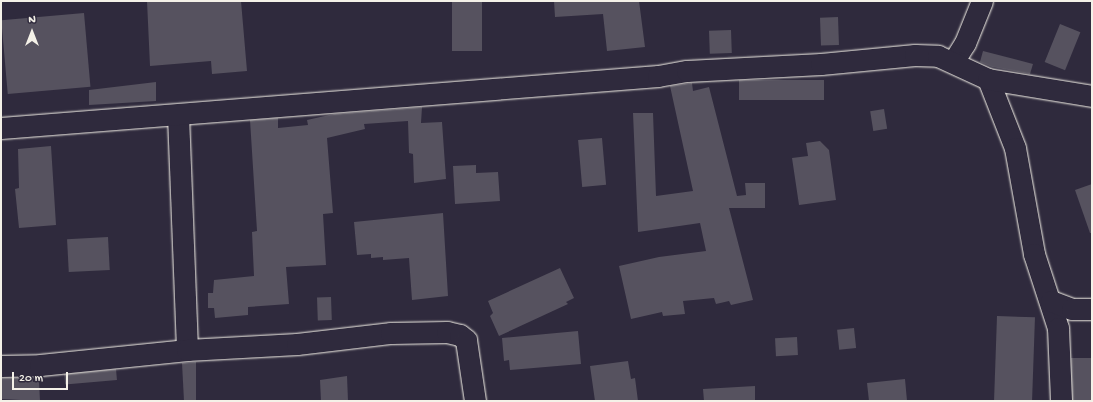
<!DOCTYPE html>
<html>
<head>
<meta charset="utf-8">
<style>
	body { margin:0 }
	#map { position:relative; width:1093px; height:402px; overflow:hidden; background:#2f2a3d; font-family:"Gochi Hand",sans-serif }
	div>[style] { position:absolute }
	.building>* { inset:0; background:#56525f; transform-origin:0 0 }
	.roads { filter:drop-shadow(0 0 1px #f4f1e8) drop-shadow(0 0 1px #f4f1e8) }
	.minor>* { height:21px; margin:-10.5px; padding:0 10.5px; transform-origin:10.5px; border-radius:10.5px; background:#2f2a3d }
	span { translate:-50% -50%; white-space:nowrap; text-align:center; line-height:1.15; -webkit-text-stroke:3.5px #2f2a3d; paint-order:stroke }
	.frame { position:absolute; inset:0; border:2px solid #f4f1e8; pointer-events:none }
	.north { position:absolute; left:12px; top:12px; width:40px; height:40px; -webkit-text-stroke:3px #2f2a3d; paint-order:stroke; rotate:0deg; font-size:11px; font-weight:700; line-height:16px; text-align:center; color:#f4f1e8 }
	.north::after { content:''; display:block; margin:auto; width:14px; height:18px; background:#f4f1e8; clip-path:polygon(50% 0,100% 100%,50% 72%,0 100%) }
	.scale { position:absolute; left:12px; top:372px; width:56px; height:18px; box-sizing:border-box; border:2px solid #f4f1e8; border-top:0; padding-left:5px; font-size:12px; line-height:14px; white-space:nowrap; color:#f4f1e8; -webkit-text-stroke:3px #2f2a3d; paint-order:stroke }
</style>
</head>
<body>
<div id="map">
	<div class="building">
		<div style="clip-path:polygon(147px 1px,241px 1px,247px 71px,212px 74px,211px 61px,150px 66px)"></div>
		<div style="left:452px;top:1px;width:30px;height:50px"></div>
		<div style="clip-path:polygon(554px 1px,639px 1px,645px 47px,607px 51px,603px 14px,555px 17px)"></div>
		<div style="left:84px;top:13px;width:74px;height:83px;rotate:85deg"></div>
		<div style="left:838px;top:17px;width:28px;height:18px;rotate:88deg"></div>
		<div style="left:1060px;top:24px;width:22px;height:41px;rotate:22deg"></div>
		<div style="left:731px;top:30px;width:23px;height:22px;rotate:88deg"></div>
		<div style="clip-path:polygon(983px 51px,1033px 64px,1030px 74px,992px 67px,980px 62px)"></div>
		<div style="left:824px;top:80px;width:20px;height:85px;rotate:90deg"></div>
		<div style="clip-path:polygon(156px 82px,156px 101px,89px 105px,89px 90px)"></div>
		<div style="clip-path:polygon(692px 83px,693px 91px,709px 87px,737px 196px,746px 195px,745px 183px,765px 183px,765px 208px,729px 208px,753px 300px,731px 305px,729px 301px,716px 304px,714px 298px,683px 301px,685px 314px,663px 316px,662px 312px,631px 319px,619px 266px,659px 257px,706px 251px,700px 223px,638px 232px,633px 113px,653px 113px,656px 196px,693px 191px,670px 86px)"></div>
		<div style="clip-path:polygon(422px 107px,421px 123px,442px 122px,446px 179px,414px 183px,413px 154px,409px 153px,408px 121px,364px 124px,365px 129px,327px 138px,333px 213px,323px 214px,326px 265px,286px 267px,289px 304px,248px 307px,248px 315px,215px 318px,214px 308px,208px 308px,208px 293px,213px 293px,214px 280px,254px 276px,252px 232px,257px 231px,250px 120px,278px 118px,278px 128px,308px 125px,307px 120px,334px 114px)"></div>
		<div style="left:884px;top:109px;width:20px;height:14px;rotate:81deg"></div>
		<div style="left:602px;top:138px;width:47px;height:24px;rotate:85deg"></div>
		<div style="clip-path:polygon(820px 141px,829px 150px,836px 200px,799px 205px,792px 158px,808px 156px,806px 143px)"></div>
		<div style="clip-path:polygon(51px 146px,56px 225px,19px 228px,15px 189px,19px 188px,18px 149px)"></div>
		<div style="clip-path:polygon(476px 165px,476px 173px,498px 172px,500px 201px,455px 204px,453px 166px)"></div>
		<div style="clip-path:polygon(1092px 184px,1092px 233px,1090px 233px,1075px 190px)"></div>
		<div style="clip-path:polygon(443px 213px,448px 296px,412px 300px,409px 258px,383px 260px,383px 257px,371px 258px,371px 254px,357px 255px,354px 222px)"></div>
		<div style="left:108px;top:237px;width:33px;height:41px;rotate:87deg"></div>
		<div style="clip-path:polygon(560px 268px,574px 298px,566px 302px,568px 304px,499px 336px,490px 316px,493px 313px,488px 301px)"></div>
		<div style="left:331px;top:297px;width:23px;height:14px;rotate:88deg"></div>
		<div style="left:997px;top:316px;width:38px;height:85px;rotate:2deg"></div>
		<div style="left:854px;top:328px;width:20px;height:17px;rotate:84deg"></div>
		<div style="clip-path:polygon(578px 331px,581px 364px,510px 370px,509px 360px,504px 361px,502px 338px)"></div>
		<div style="left:797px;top:337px;width:18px;height:22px;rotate:87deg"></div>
		<div style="left:1092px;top:358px;width:43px;height:21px;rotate:90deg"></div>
		<div style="clip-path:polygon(628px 361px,631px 379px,635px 378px,638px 401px,595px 401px,590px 366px)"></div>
		<div style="clip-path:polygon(196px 362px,196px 401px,184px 401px,182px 363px)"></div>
		<div style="left:116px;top:369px;width:11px;height:52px;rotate:85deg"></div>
		<div style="clip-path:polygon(347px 376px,348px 401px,321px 401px,320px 380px)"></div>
		<div style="clip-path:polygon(33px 377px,33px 382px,39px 381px,40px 401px,1px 399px,1px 378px)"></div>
		<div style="clip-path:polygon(905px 379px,907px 401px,869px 401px,867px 383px)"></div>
		<div style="clip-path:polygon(755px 386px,755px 401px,704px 401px,703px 389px)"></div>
	</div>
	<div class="roads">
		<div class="minor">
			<div style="left:953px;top:62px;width:22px;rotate:-58deg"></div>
			<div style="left:965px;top:43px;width:45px;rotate:-68deg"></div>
			<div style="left:988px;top:79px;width:74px;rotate:68.6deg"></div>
			<div style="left:1015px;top:148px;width:108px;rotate:79.8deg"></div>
			<div style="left:1034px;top:254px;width:78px;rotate:72deg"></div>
			<div style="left:1058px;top:328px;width:73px;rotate:87.6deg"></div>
			<div style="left:178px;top:115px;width:235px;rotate:87.8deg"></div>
			<div style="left:1px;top:128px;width:659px;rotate:-4.53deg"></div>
			<div style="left:658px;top:76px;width:29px;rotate:-10deg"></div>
			<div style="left:687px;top:71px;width:134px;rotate:-3deg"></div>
			<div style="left:821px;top:64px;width:94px;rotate:-5.5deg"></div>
			<div style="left:915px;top:55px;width:23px;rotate:2deg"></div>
			<div style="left:938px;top:56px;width:55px;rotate:24.7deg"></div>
			<div style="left:988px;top:79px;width:105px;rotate:9.3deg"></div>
			<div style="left:1051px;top:301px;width:22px;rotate:21deg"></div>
			<div style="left:1072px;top:309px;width:20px"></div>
			<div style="left:1px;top:366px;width:39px;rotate:-1deg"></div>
			<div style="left:40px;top:365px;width:148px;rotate:-5.8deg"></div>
			<div style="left:187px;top:350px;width:110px;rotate:-3.1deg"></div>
			<div style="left:297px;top:344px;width:95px;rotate:-6.7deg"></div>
			<div style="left:391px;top:333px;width:56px;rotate:-1deg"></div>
			<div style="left:447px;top:332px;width:13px;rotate:13deg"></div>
			<div style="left:460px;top:335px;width:8px;rotate:40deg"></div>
			<div style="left:466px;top:340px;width:62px;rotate:81.6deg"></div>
		</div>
	</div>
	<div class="frame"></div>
	<div class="north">N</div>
	<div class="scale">20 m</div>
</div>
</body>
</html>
